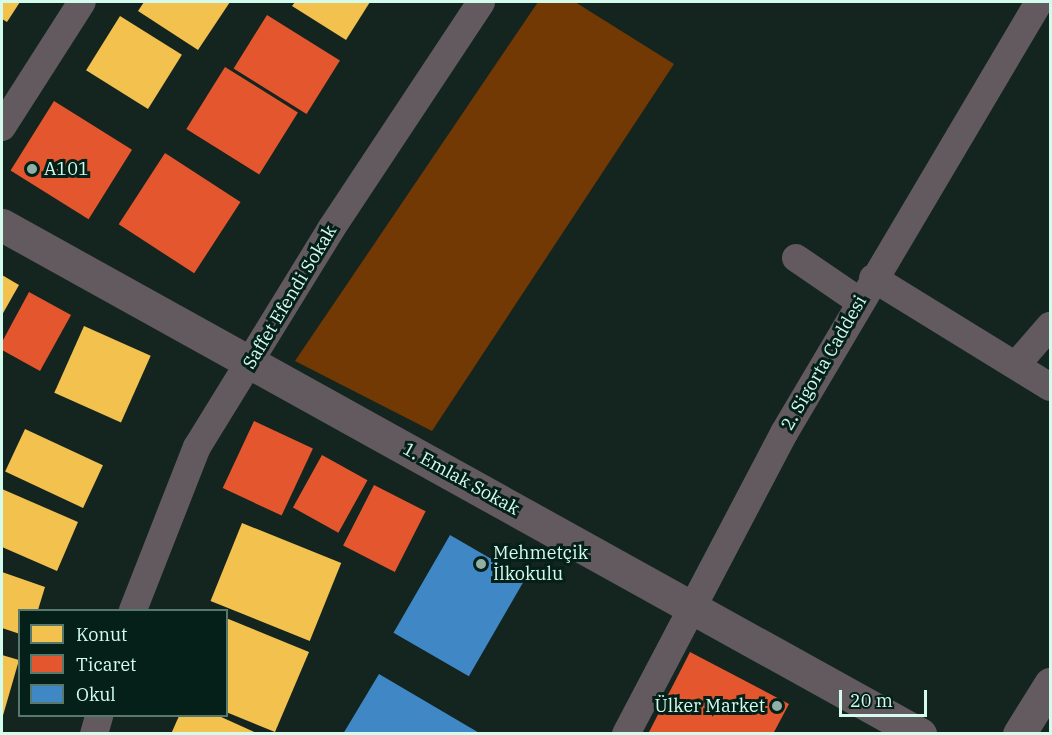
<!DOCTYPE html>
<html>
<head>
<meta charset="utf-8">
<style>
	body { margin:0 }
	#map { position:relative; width:1052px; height:735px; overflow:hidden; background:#14241f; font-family:"IBM Plex Serif",serif }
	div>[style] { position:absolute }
	.forest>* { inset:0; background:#733904 }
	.homes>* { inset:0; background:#f2c14e; transform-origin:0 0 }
	.shops>* { inset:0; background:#e4572e; transform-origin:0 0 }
	.schools>* { inset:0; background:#3f88c5; transform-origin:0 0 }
	.minor>* { height:28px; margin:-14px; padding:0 14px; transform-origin:14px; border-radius:14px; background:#625a5e }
	.tertiary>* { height:33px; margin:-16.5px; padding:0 16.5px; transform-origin:16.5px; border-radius:16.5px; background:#625a5e }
	.secondary>* { height:33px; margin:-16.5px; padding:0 16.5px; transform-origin:16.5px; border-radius:16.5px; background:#645b60 }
	.dots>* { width:16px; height:16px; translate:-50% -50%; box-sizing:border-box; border:3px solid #052018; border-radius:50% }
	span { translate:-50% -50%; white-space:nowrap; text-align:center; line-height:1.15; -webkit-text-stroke:6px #052018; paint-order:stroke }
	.poi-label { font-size:18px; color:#d3fced }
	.left { translate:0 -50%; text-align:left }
	.right { translate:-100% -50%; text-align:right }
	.street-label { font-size:18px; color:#d3fced }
	.frame { position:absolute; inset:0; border:3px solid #d3fced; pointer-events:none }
	.legend { position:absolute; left:18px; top:609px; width:210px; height:108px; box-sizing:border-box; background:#052018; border:2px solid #57786d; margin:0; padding:8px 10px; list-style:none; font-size:18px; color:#d3fced }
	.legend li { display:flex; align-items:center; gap:12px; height:30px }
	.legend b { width:30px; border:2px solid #57786d }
	.scale { position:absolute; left:839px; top:690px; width:88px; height:27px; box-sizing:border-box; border:3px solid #d3fced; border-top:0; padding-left:8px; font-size:18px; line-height:21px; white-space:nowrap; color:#d3fced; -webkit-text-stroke:4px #052018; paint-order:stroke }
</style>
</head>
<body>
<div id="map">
	<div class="forest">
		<div style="clip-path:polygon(538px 2px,575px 2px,674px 64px,432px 431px,295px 361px)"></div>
	</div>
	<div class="homes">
		<div style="clip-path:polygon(2px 2px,20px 2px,7px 22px,2px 19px)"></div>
		<div style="clip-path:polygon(144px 2px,230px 2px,198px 50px,138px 11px)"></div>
		<div style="clip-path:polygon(295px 2px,370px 2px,346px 40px,292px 6px)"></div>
		<div style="left:120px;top:16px;width:73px;height:64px;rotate:32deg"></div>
		<div style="clip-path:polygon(2px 275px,19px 285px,2px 315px)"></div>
		<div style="left:84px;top:326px;width:73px;height:73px;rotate:24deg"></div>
		<div style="left:25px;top:429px;width:86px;height:47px;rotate:25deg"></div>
		<div style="clip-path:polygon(2px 489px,78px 522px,57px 571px,2px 547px)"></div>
		<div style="left:242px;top:523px;width:107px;height:84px;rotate:22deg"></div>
		<div style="clip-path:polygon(2px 572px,45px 587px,38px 610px,20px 610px,20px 634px,2px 628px)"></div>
		<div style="clip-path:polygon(226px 618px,309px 652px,275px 732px,226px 712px)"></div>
		<div style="clip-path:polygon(2px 655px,19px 660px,2px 719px)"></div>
		<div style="clip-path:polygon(179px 716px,219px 716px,259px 734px,171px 734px)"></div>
	</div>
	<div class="shops">
		<div style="left:267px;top:15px;width:86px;height:63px;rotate:32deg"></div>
		<div style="left:225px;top:67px;width:86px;height:73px;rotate:32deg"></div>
		<div style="left:54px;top:101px;width:92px;height:82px;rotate:32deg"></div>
		<div style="left:165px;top:153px;width:90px;height:85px;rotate:33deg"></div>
		<div style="clip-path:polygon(29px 292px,71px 315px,40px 371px,2px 350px,2px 342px)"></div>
		<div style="left:254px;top:421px;width:65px;height:74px;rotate:25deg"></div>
		<div style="left:322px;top:455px;width:52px;height:60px;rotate:29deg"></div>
		<div style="left:374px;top:485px;width:58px;height:68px;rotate:27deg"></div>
		<div style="clip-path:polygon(690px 652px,789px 704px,773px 734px,648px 734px)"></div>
	</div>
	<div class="schools">
		<div style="left:450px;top:535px;width:87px;height:113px;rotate:30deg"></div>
		<div style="clip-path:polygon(379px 674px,481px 734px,343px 734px)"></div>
	</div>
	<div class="minor">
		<div style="left:2px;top:127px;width:148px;rotate:-57.4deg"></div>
		<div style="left:796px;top:258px;width:76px;rotate:34.3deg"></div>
		<div style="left:873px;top:278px;width:208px;rotate:31.6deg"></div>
		<div style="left:1016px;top:365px;width:52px;rotate:-48.9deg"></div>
		<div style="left:133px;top:610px;width:175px;rotate:-68.6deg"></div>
		<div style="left:197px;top:447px;width:256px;rotate:-58.4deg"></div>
		<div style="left:331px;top:229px;width:272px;rotate:-56.5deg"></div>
		<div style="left:94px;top:734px;width:19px;rotate:-74deg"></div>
		<div style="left:626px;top:734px;width:340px;rotate:-62.3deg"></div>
		<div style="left:784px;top:433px;width:501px;rotate:-59.39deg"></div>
	</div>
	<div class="tertiary">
		<div style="left:2px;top:225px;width:1050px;rotate:29.01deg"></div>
	</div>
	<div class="secondary">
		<div style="left:1019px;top:734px;width:59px;rotate:-58.2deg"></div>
	</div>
	<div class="dots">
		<div style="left:32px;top:169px;background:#90b0a5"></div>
		<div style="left:481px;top:564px;background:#90b0a5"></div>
		<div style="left:777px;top:706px;background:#90b0a5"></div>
	</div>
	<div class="poi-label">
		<span class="left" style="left:44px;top:169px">A101</span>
		<span class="left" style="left:493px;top:564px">Mehmetçik<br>İlkokulu</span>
		<span class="right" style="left:765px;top:706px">Ülker Market</span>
	</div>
	<div class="street-label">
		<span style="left:290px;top:297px;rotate:-59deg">Saffet Efendi Sokak</span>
		<span style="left:824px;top:363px;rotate:-60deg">2. Sigorta Caddesi</span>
		<span style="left:461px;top:479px;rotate:29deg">1. Emlak Sokak</span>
	</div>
	<div class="frame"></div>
	<ul class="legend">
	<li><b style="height:16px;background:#f2c14e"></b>Konut</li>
	<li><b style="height:16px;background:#e4572e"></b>Ticaret</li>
	<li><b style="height:16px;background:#3f88c5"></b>Okul</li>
	</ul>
	<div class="scale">20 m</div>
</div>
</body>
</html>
